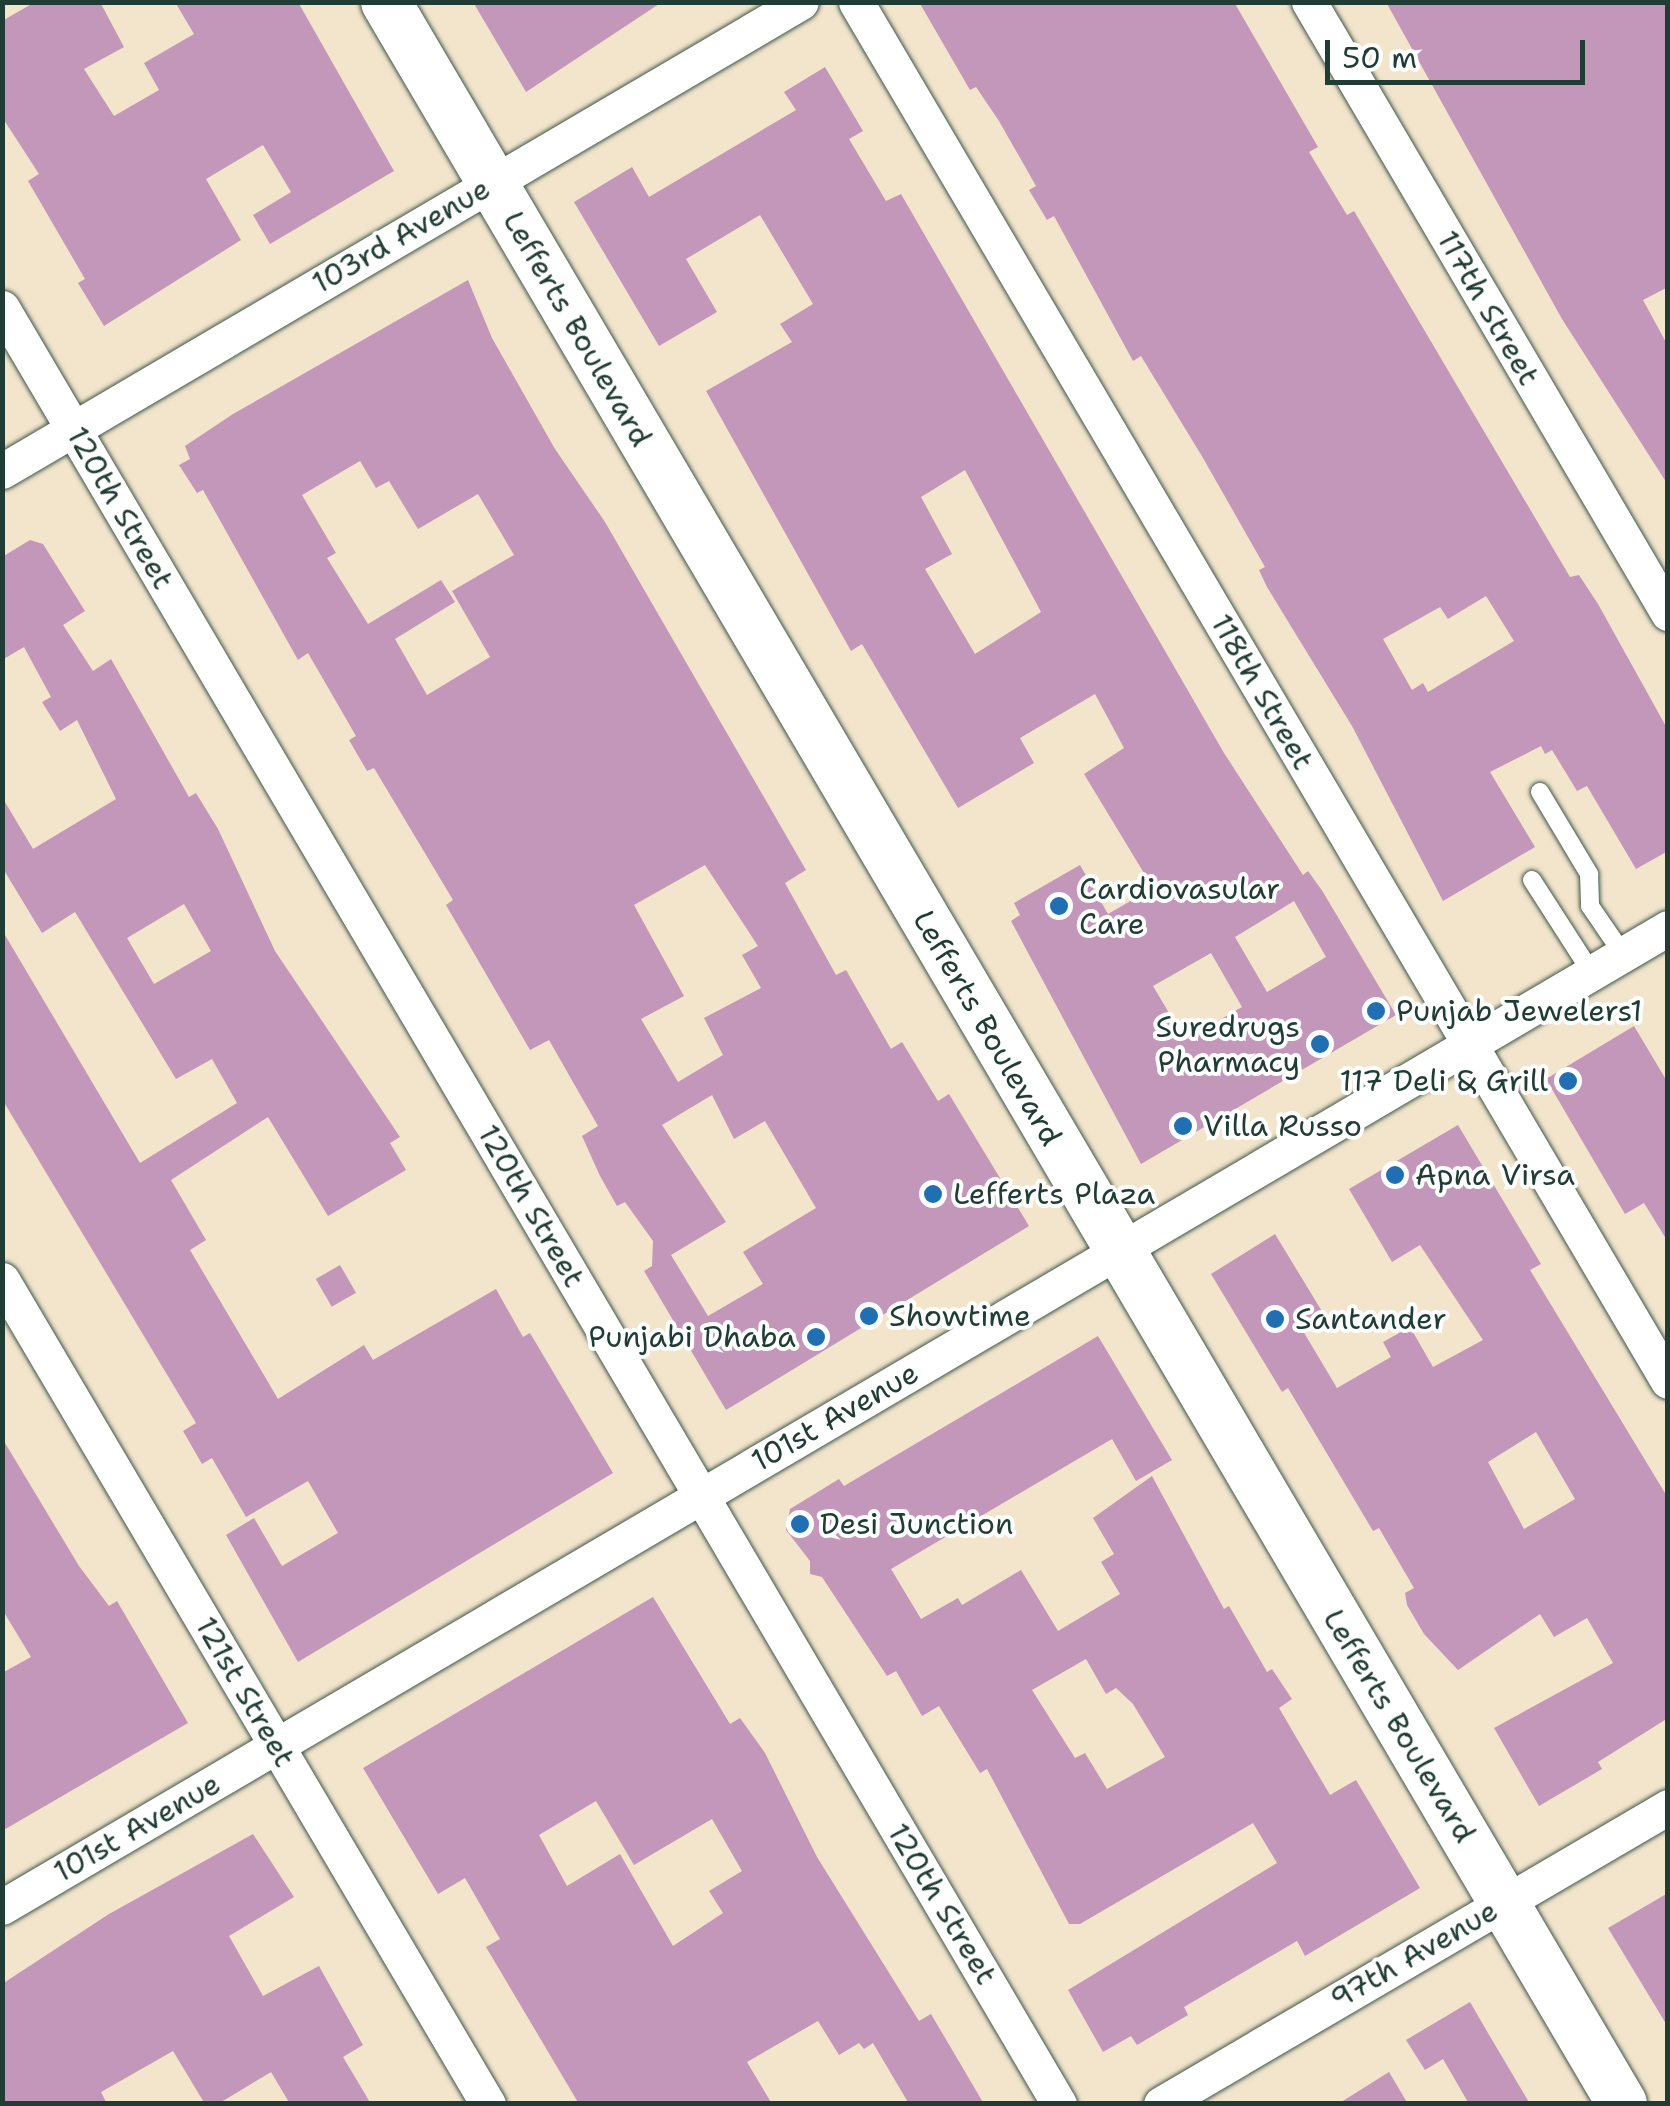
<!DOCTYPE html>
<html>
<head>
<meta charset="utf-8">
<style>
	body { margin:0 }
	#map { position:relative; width:1670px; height:2106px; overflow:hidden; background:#f2e5cb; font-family:"Shantell Sans",sans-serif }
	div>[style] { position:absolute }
	.building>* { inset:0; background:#c397b9; transform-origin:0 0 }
	.roads { filter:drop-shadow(0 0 2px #3f564b) drop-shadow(0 0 2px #3f564b) }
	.lane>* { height:18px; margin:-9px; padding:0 9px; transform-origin:9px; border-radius:9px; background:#fff }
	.street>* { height:35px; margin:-17.5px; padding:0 17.5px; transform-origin:17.5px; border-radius:17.5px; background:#fff }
	.secondary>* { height:50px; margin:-25px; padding:0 25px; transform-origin:25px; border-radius:25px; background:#fff }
	.dots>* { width:28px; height:28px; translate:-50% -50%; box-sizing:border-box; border:5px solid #fff; border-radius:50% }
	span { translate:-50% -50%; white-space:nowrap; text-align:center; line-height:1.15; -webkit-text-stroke:8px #fff; paint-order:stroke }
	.street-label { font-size:30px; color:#1f3d34 }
	.poi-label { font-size:30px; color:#1f3d34 }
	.left { translate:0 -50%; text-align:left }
	.right { translate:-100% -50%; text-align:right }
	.frame { position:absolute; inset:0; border:5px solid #1f3d34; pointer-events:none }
	.scale { position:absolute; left:1325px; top:40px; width:260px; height:45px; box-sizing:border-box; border:5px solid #1f3d34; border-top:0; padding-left:12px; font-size:30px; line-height:35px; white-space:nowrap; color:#1f3d34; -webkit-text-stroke:8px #fff; paint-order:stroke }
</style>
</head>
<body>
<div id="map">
	<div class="building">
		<div style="clip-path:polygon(35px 2px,100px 2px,124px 47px,84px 69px,114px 116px,159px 90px,144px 63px,194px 34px,175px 2px,298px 2px,394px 171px,270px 244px,253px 215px,291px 192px,263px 145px,206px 179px,241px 240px,104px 326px,78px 283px,85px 279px,28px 181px,39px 174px,2px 117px,2px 21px)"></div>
		<div style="clip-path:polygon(473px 2px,662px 2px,526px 92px)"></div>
		<div style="clip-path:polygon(evenodd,919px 2px,1234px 2px,1318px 147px,1309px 152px,1347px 215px,1354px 211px,1570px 577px,1579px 575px,1598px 604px,1668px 730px,1668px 851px,1636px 869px,1587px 786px,1577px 791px,1552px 750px,1545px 754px,1541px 746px,1490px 772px,1535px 847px,1443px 901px,1352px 726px,1267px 587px,1259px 570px,1265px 567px,1203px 458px,1141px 356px,1133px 361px,1054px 216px,1047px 220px,1029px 190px,1036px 186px,999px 121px,976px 87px,970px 90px,919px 2px,1486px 596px,1514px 641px,1428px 692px,1423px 683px,1412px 690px,1383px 639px,1440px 607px,1448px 619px,1486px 596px)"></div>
		<div style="clip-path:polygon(1386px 2px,1668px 2px,1668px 287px,1643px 300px,1668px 346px,1668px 485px,1562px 319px)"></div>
		<div style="clip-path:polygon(evenodd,825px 67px,863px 131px,849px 139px,886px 201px,901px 194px,1224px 753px,1303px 875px,1308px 871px,1323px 892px,1396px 1015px,1141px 1164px,1011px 921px,1020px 915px,1014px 903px,1080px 865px,1108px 914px,1153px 888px,1084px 774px,1124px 748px,1095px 694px,1020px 738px,1034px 763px,958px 808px,862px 644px,851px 651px,706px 391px,792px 342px,780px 324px,813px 304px,760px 215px,686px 259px,717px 312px,659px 346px,574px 202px,632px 167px,649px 197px,796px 110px,784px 92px,825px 67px,965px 470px,1041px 612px,975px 654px,925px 569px,952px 554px,921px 497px,965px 470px,825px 67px,1294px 901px,1326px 957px,1267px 992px,1235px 937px,1294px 901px,825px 67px,1211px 953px,1242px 1007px,1185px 1040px,1153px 986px,1211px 953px)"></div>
		<div style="clip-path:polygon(evenodd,468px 280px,492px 338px,555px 449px,605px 522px,806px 870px,785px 883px,836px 975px,846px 970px,891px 1049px,902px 1042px,938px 1101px,949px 1094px,1029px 1226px,726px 1410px,644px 1271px,652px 1266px,653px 1241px,625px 1202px,617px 1206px,600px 1176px,582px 1136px,598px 1126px,549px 1040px,530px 1050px,446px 905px,453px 900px,374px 768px,367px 771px,349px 740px,356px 736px,308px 653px,298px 660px,203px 490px,197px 493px,179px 465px,190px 459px,185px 446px,233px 414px,468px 280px,360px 461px,376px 488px,389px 481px,418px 529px,478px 494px,514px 555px,452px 591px,490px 657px,427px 695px,395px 639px,455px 602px,441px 580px,368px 624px,327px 558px,336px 553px,302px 495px,360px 461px,468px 280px,705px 865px,758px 946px,742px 955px,761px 988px,704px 1018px,723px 1055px,678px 1082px,641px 1019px,684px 996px,634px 905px,705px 865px,468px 280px,712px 1095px,734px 1139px,765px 1121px,816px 1208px,743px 1252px,763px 1284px,708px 1316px,671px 1255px,726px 1222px,662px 1125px,712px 1095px)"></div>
		<div style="clip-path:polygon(evenodd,30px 540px,43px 544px,85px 611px,63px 625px,93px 671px,111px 659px,189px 797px,196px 793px,218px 829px,275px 951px,400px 1137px,390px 1143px,406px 1170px,328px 1216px,268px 1117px,171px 1180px,206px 1240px,190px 1250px,278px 1399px,364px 1345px,373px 1360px,496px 1289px,523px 1337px,530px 1333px,613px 1473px,298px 1662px,226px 1535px,254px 1518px,282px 1566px,338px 1533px,308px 1481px,246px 1517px,212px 1458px,202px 1464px,183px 1431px,196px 1423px,2px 1099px,2px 930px,140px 1163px,237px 1103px,212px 1059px,176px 1079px,75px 912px,42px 933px,2px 867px,2px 797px,33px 849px,116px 799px,77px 720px,60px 731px,42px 702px,51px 697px,24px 647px,2px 660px,2px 557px,30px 540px,184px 904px,211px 951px,154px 984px,127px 938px,184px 904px)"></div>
		<div style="clip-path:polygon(1634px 1026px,1668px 1083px,1668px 1242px,1644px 1203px,1625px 1214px,1546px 1079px)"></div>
		<div style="clip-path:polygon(evenodd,1458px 1125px,1541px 1264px,1530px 1270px,1668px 1498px,1668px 1718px,1598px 1762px,1602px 1769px,1539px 1806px,1494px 1728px,1613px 1663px,1587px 1618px,1554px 1637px,1540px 1614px,1458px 1670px,1424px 1634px,1407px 1605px,1405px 1593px,1414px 1588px,1379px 1528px,1373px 1531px,1288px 1388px,1282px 1392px,1211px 1274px,1275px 1234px,1323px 1313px,1300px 1326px,1337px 1388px,1391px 1357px,1383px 1342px,1410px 1327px,1433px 1367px,1483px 1340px,1420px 1245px,1392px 1262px,1349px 1189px,1458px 1125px,1536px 1432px,1575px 1499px,1524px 1529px,1488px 1462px,1536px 1432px)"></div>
		<div style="left:340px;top:1265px;width:32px;height:28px;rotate:60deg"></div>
		<div style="clip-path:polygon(evenodd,1098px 1336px,1172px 1460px,1136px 1481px,1112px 1439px,891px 1569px,921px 1619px,958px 1598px,962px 1605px,1021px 1570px,1058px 1631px,1120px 1594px,1101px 1562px,1114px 1554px,1093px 1518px,1152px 1476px,1224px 1609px,1229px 1606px,1267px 1672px,1272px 1669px,1292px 1699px,1279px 1708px,1330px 1795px,1356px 1780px,1420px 1888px,1305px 1956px,1297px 1941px,1184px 2007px,1188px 2015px,1137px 2045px,1131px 2036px,1103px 2052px,1068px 1990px,1277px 1863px,1253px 1823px,1080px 1924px,1069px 1924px,987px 1769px,980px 1773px,939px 1706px,922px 1716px,896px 1671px,887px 1676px,822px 1577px,810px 1574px,810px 1561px,786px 1530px,790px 1509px,839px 1479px,844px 1486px,1098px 1336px,1086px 1659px,1106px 1694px,1116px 1688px,1133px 1704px,1165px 1757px,1107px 1789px,1085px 1753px,1075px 1758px,1032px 1690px,1086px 1659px)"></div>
		<div style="clip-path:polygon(2px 1438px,79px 1566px,109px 1606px,117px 1601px,188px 1723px,2px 1831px,2px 1673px,31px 1657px,2px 1609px)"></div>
		<div style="clip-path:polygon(evenodd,653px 1597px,730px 1724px,740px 1718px,765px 1753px,817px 1857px,919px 2021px,931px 2014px,984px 2104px,909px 2104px,873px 2043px,864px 2049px,859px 2043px,839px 2055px,818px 2021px,747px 2062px,772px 2104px,579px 2104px,486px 1947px,500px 1939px,465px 1878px,438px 1894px,363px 1768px,653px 1597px,596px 1801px,634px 1865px,712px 1819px,742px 1871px,709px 1891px,723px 1913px,673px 1946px,620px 1854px,567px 1886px,539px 1835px,596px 1801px)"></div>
		<div style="clip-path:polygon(253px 1834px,294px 1897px,229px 1936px,263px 1996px,319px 1966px,363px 2045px,343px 2057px,371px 2104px,290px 2104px,271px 2072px,218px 2104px,205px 2104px,173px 2051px,101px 2092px,107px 2104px,2px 2104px,2px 1984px,109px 1914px)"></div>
		<div style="clip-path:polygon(1668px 1893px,1668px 2027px,1608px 1928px)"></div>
		<div style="clip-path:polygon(1470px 2002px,1488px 2033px,1530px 2104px,1469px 2104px,1443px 2059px,1425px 2070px,1406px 2040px)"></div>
		<div style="clip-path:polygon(1389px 2072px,1408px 2104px,1338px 2104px)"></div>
	</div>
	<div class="roads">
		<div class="lane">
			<div style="left:1540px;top:792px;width:96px;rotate:59.1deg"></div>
			<div style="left:1589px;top:874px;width:32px;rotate:88deg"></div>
			<div style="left:1590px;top:906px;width:58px;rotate:55.5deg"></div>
			<div style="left:1532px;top:880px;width:109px;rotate:57.3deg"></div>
		</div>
		<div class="street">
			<div style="left:856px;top:2px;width:1600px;rotate:59.51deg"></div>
			<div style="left:1309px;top:2px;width:709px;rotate:59.56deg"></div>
			<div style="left:2px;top:308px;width:2084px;rotate:59.52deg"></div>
			<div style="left:2px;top:471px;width:926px;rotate:-30.41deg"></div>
			<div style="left:2px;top:1280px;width:957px;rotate:59.47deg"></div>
			<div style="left:2px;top:1907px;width:1932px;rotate:-30.44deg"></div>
			<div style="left:1161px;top:2104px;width:588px;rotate:-30.36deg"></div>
		</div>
		<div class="secondary">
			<div style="left:386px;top:2px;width:2438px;rotate:59.54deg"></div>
		</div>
	</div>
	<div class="dots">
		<div style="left:1059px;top:906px;background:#1f6fb2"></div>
		<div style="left:1376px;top:1011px;background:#1f6fb2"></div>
		<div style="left:1320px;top:1044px;background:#1f6fb2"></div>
		<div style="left:1568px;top:1081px;background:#1f6fb2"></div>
		<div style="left:1183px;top:1126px;background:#1f6fb2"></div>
		<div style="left:1395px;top:1175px;background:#1f6fb2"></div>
		<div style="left:933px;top:1194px;background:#1f6fb2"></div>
		<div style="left:869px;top:1316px;background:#1f6fb2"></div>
		<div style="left:1275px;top:1319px;background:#1f6fb2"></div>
		<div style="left:816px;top:1337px;background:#1f6fb2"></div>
		<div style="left:800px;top:1524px;background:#1f6fb2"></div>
	</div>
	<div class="street-label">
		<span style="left:401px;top:236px;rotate:-30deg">103rd Avenue</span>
		<span style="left:1488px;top:308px;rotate:60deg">117th Street</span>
		<span style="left:577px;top:329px;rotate:60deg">Lefferts Boulevard</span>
		<span style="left:120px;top:508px;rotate:60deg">120th Street</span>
		<span style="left:1262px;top:692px;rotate:60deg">118th Street</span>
		<span style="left:987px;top:1028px;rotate:60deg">Lefferts Boulevard</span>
		<span style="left:531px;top:1206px;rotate:60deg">120th Street</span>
		<span style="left:835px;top:1417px;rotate:-30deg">101st Avenue</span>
		<span style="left:245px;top:1692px;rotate:60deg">121st Street</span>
		<span style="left:1399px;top:1726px;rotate:59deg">Lefferts Boulevard</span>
		<span style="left:137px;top:1828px;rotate:-30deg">101st Avenue</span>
		<span style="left:942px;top:1904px;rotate:59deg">120th Street</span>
		<span style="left:1414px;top:1955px;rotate:-30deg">97th Avenue</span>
	</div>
	<div class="poi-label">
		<span class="left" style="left:1079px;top:906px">Cardiovasular<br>Care</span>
		<span class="left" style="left:1396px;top:1011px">Punjab Jewelers1</span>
		<span class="right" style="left:1300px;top:1044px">Suredrugs<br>Pharmacy</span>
		<span class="right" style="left:1548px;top:1081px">117 Deli &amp; Grill</span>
		<span class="left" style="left:1203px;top:1126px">Villa Russo</span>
		<span class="left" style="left:1415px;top:1175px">Apna Virsa</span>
		<span class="left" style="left:953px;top:1194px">Lefferts Plaza</span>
		<span class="left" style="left:889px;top:1316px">Showtime</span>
		<span class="left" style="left:1295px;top:1319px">Santander</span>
		<span class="right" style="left:796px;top:1337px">Punjabi Dhaba</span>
		<span class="left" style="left:820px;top:1524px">Desi Junction</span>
	</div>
	<div class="frame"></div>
	<div class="scale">50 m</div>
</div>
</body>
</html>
